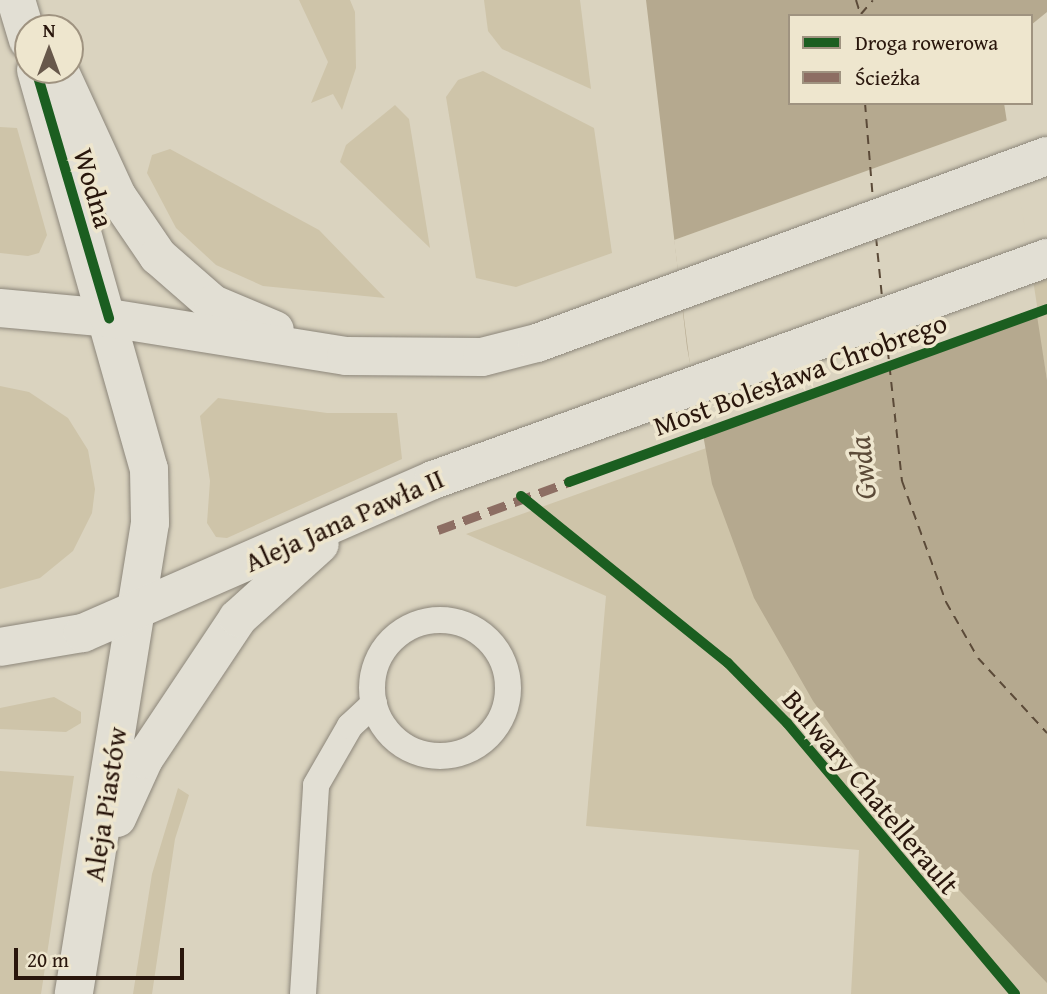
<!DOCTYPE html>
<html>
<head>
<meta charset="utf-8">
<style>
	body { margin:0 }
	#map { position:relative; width:1047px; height:994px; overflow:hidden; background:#dad3bf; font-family:"Gentium Book Plus",serif }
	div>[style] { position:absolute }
	.green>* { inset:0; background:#cec4a9 }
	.water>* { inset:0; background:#b5a98f }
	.pier>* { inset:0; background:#dad3bf }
	.ferry>* { height:2px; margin-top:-1px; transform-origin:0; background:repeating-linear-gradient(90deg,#5b4a38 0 9px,transparent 0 16px) }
	.roads { filter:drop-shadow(0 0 2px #8c867a) drop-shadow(0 0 2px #8c867a) }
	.lane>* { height:26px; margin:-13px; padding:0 13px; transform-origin:13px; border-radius:13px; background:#e2dfd4 }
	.lane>.ring { margin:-13px; padding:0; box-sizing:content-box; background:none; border:26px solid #e2dfd4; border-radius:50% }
	.secondary>* { height:38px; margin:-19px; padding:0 19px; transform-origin:19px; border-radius:19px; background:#e2dfd4 }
	.quiet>* { height:9px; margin-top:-4.5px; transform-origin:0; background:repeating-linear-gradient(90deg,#8d6e63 0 18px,transparent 0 27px) }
	.cycleway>* { height:10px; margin:-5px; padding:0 5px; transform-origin:5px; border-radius:5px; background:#1b5e20 }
	span { translate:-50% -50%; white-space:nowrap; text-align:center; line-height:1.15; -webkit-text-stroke:7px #eee6ce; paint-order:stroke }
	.street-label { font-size:28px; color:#29160c }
	.water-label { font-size:30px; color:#5b4a38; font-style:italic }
	.legend { position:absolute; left:788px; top:14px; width:245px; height:91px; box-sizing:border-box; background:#eee6ce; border:2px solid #9f9380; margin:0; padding:9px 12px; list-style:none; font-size:21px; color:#29160c }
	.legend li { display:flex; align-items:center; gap:14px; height:35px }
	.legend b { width:35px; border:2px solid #9f9380 }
	.north { position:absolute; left:14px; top:14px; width:70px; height:70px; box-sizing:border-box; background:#eee6ce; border:2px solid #9f9380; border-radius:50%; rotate:0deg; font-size:19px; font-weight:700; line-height:28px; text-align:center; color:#29160c }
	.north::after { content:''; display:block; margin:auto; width:24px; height:32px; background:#67584b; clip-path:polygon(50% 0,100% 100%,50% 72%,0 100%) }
	.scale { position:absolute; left:14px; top:948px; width:170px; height:32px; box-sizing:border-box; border:4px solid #29160c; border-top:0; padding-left:9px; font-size:21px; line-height:24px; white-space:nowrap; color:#29160c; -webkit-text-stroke:5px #eee6ce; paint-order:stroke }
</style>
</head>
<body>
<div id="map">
	<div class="green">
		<div style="clip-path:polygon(299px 0,350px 0,355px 12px,356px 68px,342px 110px,333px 94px,311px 103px,328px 62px)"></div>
		<div style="clip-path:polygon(484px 0,580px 0,591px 89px,502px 49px,488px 31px)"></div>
		<div style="clip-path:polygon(483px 71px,594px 128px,612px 253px,516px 287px,476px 278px,446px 97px,458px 80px)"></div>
		<div style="clip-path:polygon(395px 105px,409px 119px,430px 248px,340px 162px,346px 145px)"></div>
		<div style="clip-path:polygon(0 127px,17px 128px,47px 235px,39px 253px,28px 256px,0 253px)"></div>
		<div style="clip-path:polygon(170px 149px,319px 230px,385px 298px,263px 286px,216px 265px,176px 228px,147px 173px,152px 155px)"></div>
		<div style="clip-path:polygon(1047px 258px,1047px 380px,1027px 265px)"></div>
		<div style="clip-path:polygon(0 386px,29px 392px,68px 418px,88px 450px,95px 489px,92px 513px,73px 551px,40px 578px,0 589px)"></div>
		<div style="clip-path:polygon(218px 398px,327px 413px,397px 413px,402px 459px,227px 538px,216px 537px,207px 523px,210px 481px,200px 416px)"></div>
		<div style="clip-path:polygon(712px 446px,1047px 973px,1047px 994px,851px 994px,859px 850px,586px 826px,606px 596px,466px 534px)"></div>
		<div style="clip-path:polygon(54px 697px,81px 712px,81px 723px,66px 732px,0 729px,0 708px)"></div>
		<div style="clip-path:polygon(0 771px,74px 776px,41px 994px,0 994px)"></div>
		<div style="clip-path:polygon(178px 788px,189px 795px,175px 839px,152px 994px,133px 994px,152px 874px)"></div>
	</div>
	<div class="water">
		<div style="clip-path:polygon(646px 0,1047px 0,1047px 12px,1031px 25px,1031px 16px,790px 16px,790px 103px,1004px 103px,1047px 380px,1047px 983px,909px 837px,813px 701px,754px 598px,712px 484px,687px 347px)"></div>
	</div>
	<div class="pier">
		<div style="clip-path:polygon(1008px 120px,1038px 312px,699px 435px,674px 240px)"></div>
	</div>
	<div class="ferry">
		<div style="left:856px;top:0;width:17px;rotate:73deg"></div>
		<div style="left:861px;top:14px;width:18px;rotate:-49deg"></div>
		<div style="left:865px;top:103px;width:97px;rotate:85.3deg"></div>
		<div style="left:876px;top:237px;width:60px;rotate:84.3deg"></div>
		<div style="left:886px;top:334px;width:148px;rotate:83.8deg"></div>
		<div style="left:902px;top:481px;width:129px;rotate:70deg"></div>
		<div style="left:946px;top:602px;width:64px;rotate:60.3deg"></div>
		<div style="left:978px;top:658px;width:102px;rotate:47.4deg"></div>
	</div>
	<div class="roads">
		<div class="lane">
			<div class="ring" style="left:372px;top:620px;width:110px;height:110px"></div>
			<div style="left:303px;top:994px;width:209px;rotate:-86.4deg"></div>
			<div style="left:316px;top:785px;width:68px;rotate:-60deg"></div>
			<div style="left:350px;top:726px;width:33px;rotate:-43deg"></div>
		</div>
		<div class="secondary">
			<div style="left:16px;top:0;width:42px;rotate:73.3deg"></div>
			<div style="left:36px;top:70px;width:415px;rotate:74.2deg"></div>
			<div style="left:149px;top:469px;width:54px;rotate:88.9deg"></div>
			<div style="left:150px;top:523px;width:477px;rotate:99.2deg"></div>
			<div style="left:59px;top:70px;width:139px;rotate:65.3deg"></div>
			<div style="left:117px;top:196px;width:73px;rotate:55.7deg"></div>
			<div style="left:158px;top:256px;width:73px;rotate:41.1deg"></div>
			<div style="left:213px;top:304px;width:67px;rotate:22.8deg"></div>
			<div style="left:0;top:308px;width:109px;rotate:5.2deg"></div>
			<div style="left:109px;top:318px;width:240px;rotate:9.1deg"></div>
			<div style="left:346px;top:356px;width:136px;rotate:0.4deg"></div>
			<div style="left:482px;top:357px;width:57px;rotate:-14.3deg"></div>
			<div style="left:537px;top:343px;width:543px;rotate:-20.14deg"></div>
			<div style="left:0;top:647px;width:84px;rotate:-9.6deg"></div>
			<div style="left:83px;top:633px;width:382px;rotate:-23.6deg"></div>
			<div style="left:433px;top:480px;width:653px;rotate:-19.88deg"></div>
			<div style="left:117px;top:818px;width:65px;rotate:-65.4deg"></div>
			<div style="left:144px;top:759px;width:169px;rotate:-56.3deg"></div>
			<div style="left:238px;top:618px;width:110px;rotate:-42.1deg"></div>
		</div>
	</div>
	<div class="quiet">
		<div style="left:438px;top:530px;width:140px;rotate:-20.1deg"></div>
	</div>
	<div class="cycleway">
		<div style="left:36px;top:70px;width:259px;rotate:73.6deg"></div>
		<div style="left:569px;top:482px;width:508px;rotate:-19.9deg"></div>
		<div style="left:521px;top:496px;width:266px;rotate:38.9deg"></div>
		<div style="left:728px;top:663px;width:84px;rotate:45.5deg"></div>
		<div style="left:787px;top:723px;width:354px;rotate:49.9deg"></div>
	</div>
	<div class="street-label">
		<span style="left:94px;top:188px;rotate:74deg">Wodna</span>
		<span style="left:800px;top:374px;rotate:-20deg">Most Bolesława Chrobrego</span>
		<span style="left:344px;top:520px;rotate:-24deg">Aleja Jana Pawła II</span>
		<span style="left:871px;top:792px;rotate:50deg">Bulwary Chatellerault</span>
		<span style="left:105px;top:804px;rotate:-81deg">Aleja Piastów</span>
	</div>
	<div class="water-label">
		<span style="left:862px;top:468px;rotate:-96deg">Gwda</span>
	</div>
	<ul class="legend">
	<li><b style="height:9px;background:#1b5e20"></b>Droga rowerowa</li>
	<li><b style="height:9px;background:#8d6e63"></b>Ścieżka</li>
	</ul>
	<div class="north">N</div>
	<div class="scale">20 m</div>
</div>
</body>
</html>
